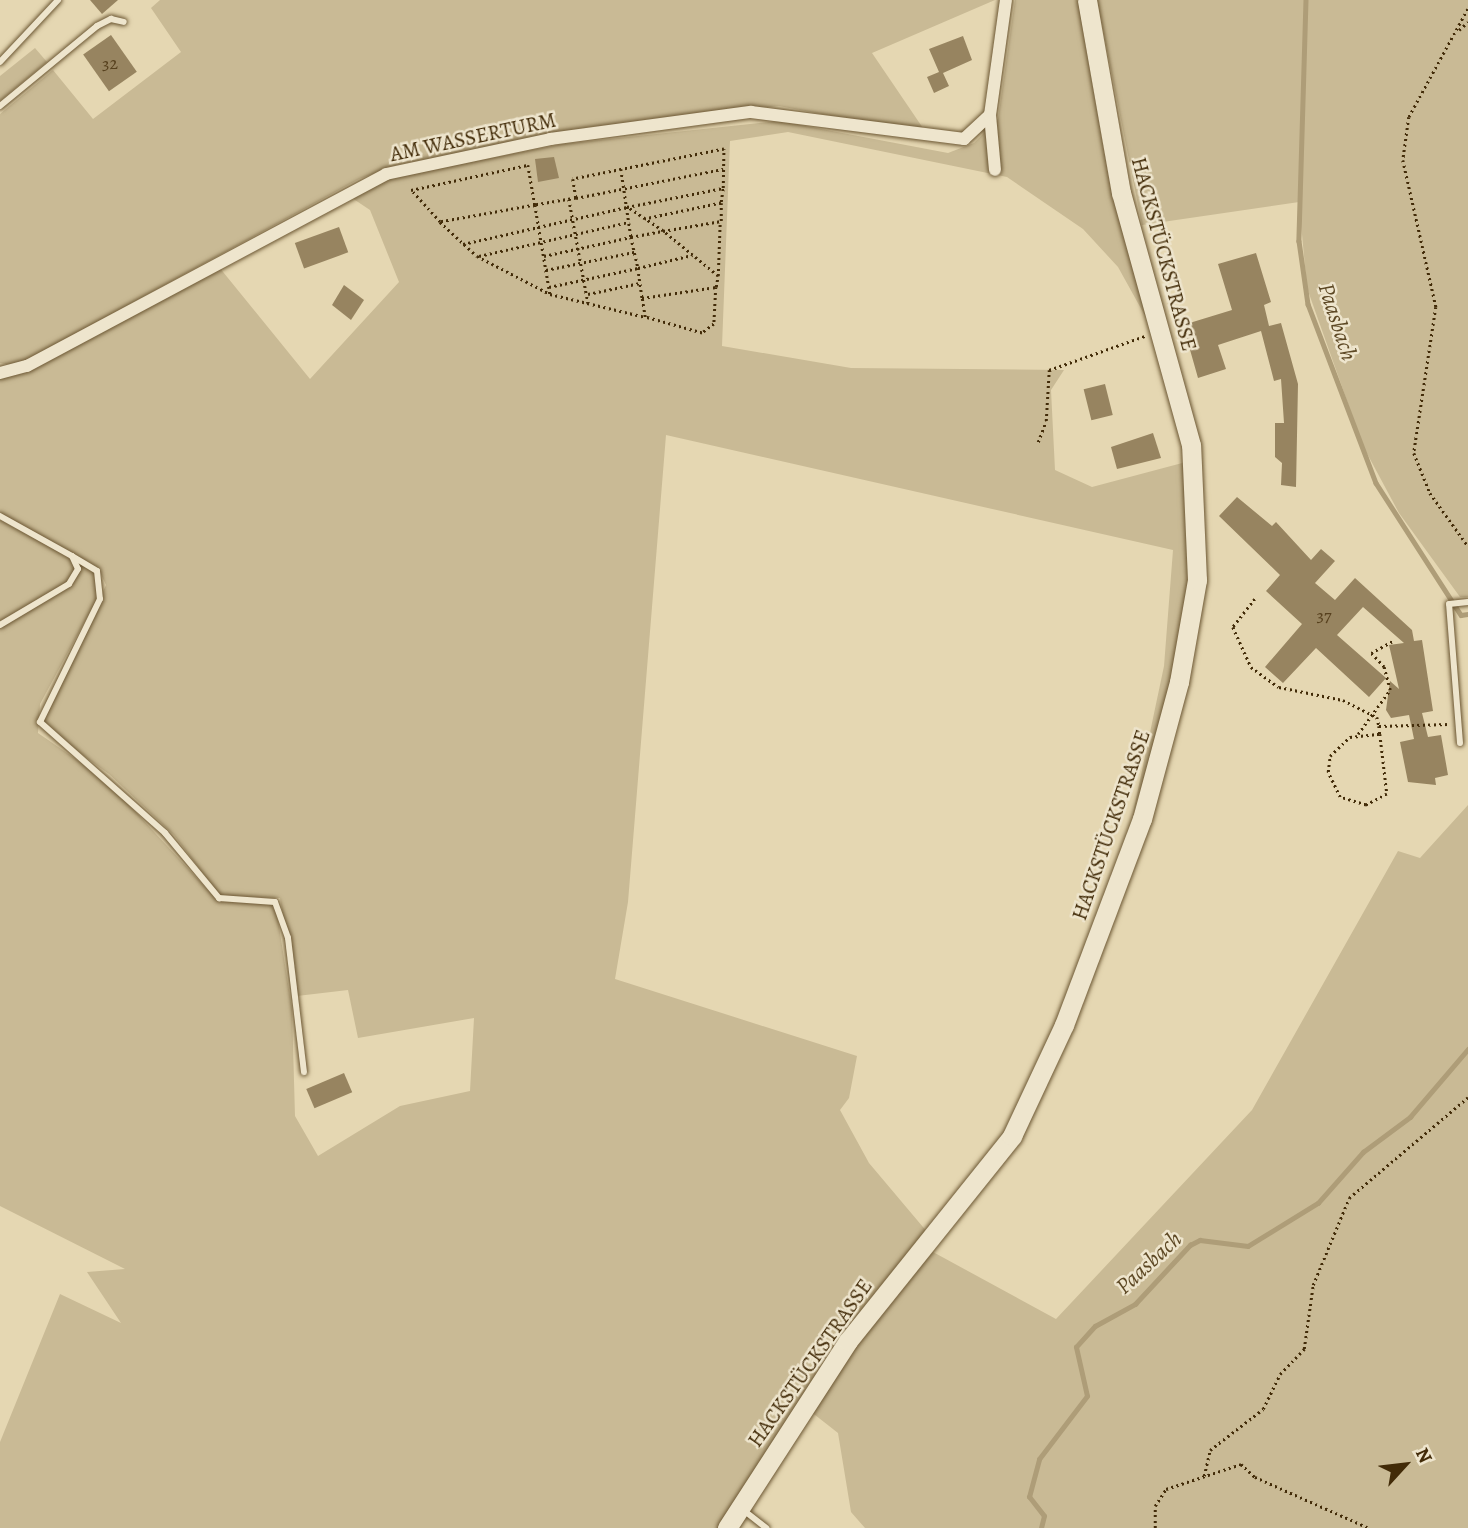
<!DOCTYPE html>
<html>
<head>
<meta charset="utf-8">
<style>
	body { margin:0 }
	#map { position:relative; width:1468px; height:1528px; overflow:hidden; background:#e5d7b2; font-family:Alegreya,serif }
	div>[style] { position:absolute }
	.green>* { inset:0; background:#c9ba95 }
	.stream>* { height:4.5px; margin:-2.25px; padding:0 2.25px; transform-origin:2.25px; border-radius:2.25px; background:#ae9d78 }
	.building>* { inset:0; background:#978460; transform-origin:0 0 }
	.path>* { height:2.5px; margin-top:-1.25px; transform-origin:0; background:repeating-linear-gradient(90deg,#422b08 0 2px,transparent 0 5.5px) }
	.roads { filter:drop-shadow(0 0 2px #6b5632) drop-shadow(0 0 2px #6b5632) }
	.lane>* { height:6px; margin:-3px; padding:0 3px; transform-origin:3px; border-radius:3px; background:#eee5cd }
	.street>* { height:12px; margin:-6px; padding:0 6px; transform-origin:6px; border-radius:6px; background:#eee5cd }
	.secondary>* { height:19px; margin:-9.5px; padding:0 9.5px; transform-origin:9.5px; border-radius:9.5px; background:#eee5cd }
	span { translate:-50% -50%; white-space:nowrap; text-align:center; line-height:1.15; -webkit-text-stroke:5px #eee5cd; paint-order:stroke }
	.number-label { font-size:18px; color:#57411e }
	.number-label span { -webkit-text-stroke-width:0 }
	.street-label { font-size:21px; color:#422b08 }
	.water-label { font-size:23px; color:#5d4824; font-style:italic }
	.north { position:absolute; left:1370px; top:1430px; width:70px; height:70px; -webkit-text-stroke:5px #eee5cd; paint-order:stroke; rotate:63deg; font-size:19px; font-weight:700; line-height:28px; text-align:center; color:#422b08 }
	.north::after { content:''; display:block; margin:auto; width:24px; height:32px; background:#422b08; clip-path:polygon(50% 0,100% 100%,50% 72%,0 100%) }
</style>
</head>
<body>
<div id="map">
	<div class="green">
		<div style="clip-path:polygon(160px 0,995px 0,872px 53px,927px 134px,779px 106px,590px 127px,397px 165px,359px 179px,16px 366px,0 363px,0 114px,53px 70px,93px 119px,181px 52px,151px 8px)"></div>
		<div style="clip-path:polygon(1015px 0,1080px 0,1103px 145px,1154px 332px,1118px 267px,1083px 229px,1007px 177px,788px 132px,730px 141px,722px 346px,851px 368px,1064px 370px,1051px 390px,1055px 470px,1092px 487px,1186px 462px,1191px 581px,1167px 699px,1132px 818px,1164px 666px,1173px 550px,666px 435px,628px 902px,615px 979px,857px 1056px,849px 1098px,840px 1110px,869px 1163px,928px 1233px,722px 1528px,0 1528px,0 1442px,60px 1294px,121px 1323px,87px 1272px,125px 1269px,0 1206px,0 627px,71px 584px,78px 563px,95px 572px,98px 597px,40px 704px,38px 733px,106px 780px,218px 901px,271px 905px,277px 914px,292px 1009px,295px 1116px,318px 1156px,400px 1106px,470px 1091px,474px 1018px,358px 1038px,348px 990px,297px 996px,280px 898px,220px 896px,174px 835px,109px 774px,48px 730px,44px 719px,106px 585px,98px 568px,0 514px,0 375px,26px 373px,219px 267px,310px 379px,399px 282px,370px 210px,349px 196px,396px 177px,563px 144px,779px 121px,948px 153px,974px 143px,998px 119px)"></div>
		<div style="clip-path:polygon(1097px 0,1468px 0,1468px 597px,1460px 597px,1399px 513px,1363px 446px,1307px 288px,1299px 202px,1142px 225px)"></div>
		<div style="clip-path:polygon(35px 48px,47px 62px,0 101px,0 76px)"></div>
		<div style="clip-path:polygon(0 520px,69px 557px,75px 568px,68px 581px,0 621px)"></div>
		<div style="clip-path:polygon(1468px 805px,1468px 1528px,865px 1528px,851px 1512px,838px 1433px,810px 1411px,866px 1330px,933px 1252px,1056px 1319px,1252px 1110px,1398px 851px,1420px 858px)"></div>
	</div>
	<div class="stream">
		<div style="left:1306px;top:0;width:241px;rotate:91.7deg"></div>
		<div style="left:1299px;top:241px;width:64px;rotate:81.9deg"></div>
		<div style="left:1308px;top:304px;width:191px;rotate:69.2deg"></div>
		<div style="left:1376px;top:483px;width:157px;rotate:57.2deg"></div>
		<div style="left:1461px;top:615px;width:7px;rotate:-8deg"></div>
		<div style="left:1041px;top:1528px;width:12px;rotate:-76deg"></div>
		<div style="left:1044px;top:1516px;width:24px;rotate:-128deg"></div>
		<div style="left:1029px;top:1497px;width:39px;rotate:-75deg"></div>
		<div style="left:1039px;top:1459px;width:79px;rotate:-52.7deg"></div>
		<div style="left:1087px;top:1396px;width:50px;rotate:-102.7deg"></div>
		<div style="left:1076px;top:1347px;width:28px;rotate:-48deg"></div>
		<div style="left:1095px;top:1326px;width:46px;rotate:-28.8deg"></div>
		<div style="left:1135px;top:1304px;width:81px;rotate:-47deg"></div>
		<div style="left:1190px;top:1245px;width:11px;rotate:-27deg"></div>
		<div style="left:1200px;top:1240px;width:48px;rotate:7.1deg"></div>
		<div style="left:1248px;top:1246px;width:82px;rotate:-31.6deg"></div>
		<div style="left:1318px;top:1203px;width:68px;rotate:-48.6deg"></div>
		<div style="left:1363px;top:1152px;width:59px;rotate:-36.7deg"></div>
		<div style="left:1410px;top:1117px;width:89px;rotate:-49.5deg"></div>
	</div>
	<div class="building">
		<div style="clip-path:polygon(90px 0,118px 0,102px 14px)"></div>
		<div style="left:111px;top:35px;width:45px;height:34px;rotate:55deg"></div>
		<div style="clip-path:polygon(963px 36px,972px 60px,943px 73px,949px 86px,934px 93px,927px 77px,939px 72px,929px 49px)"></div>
		<div style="clip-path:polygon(554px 157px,559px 178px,538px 182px,535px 159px)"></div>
		<div style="left:339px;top:227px;width:27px;height:47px;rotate:70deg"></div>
		<div style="clip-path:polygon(1256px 253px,1271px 302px,1264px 305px,1269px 326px,1281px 323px,1298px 384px,1296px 487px,1281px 485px,1282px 463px,1275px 457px,1275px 423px,1284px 423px,1281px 379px,1274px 381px,1261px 331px,1218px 345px,1226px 369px,1198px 378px,1183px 325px,1232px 310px,1218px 264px)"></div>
		<div style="clip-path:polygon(344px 285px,364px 300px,351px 320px,332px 305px)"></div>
		<div style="left:1105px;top:384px;width:32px;height:22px;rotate:76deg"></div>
		<div style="clip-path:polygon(1153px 433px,1161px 458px,1117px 469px,1111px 447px)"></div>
		<div style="clip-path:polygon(1237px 497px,1272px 526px,1276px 522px,1311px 560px,1321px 549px,1335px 561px,1315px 583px,1335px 600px,1355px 578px,1412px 630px,1414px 641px,1422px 640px,1433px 711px,1422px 713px,1428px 737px,1441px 735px,1448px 775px,1435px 778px,1436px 785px,1408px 782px,1400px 742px,1414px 739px,1409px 715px,1391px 718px,1386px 710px,1390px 681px,1399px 689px,1389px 645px,1404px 643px,1363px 607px,1337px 635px,1386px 678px,1369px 697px,1316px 648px,1283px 683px,1265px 667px,1302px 624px,1266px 591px,1280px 575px,1219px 516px)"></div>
		<div style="left:344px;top:1073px;width:21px;height:41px;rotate:67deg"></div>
	</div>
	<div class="path">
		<div style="left:1468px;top:9px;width:123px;rotate:118.6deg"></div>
		<div style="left:1409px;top:117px;width:43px;rotate:97.9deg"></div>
		<div style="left:1403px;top:160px;width:151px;rotate:77.3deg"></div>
		<div style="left:1436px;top:307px;width:148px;rotate:98.6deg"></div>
		<div style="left:1414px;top:453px;width:43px;rotate:68.2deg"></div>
		<div style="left:1430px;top:493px;width:65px;rotate:54.4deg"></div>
		<div style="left:1459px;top:30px;width:12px;rotate:-42deg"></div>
		<div style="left:621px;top:169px;width:69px;rotate:81.6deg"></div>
		<div style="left:631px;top:237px;width:33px;rotate:-11deg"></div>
		<div style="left:663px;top:231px;width:22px;rotate:-146deg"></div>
		<div style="left:576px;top:198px;width:42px;rotate:170.3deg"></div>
		<div style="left:535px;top:205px;width:90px;rotate:80.4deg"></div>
		<div style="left:550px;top:294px;width:98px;rotate:13.6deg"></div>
		<div style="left:569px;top:199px;width:106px;rotate:79.6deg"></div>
		<div style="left:721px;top:202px;width:14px;rotate:-82deg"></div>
		<div style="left:440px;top:222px;width:43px;rotate:-132.2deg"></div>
		<div style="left:411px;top:190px;width:120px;rotate:-12.1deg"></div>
		<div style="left:528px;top:165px;width:41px;rotate:80.1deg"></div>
		<div style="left:535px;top:205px;width:97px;rotate:169.9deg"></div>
		<div style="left:440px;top:222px;width:50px;rotate:42.6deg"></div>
		<div style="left:477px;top:256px;width:82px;rotate:27.5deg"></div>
		<div style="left:463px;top:244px;width:168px;rotate:-12.7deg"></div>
		<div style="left:479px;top:256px;width:154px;rotate:-12.8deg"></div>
		<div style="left:544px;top:256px;width:89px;rotate:-12.3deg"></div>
		<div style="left:631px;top:237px;width:32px;rotate:77deg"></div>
		<div style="left:638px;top:268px;width:56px;rotate:-13.5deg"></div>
		<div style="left:546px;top:270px;width:90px;rotate:-11.6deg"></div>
		<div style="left:718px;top:276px;width:55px;rotate:-87.9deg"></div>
		<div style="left:549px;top:287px;width:91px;rotate:-12.1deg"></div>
		<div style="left:638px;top:268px;width:30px;rotate:82deg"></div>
		<div style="left:716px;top:287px;width:37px;rotate:93deg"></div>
		<div style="left:714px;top:324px;width:15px;rotate:143deg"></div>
		<div style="left:702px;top:333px;width:59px;rotate:-164.3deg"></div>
		<div style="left:645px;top:317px;width:19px;rotate:-99deg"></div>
		<div style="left:642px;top:298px;width:75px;rotate:-8.5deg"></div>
		<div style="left:716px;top:287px;width:11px;rotate:-80deg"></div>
		<div style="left:718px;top:276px;width:71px;rotate:-140.7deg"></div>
		<div style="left:663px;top:231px;width:59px;rotate:-9.8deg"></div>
		<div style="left:721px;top:221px;width:18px;rotate:-90deg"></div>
		<div style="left:721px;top:203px;width:78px;rotate:168.1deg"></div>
		<div style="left:645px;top:219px;width:22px;rotate:-146deg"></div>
		<div style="left:627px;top:207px;width:98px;rotate:-11.2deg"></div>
		<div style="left:723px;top:188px;width:39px;rotate:-89deg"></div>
		<div style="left:724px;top:149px;width:154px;rotate:168.8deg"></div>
		<div style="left:573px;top:179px;width:19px;rotate:81deg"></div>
		<div style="left:576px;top:198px;width:150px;rotate:-11.2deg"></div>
		<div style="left:588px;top:294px;width:53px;rotate:-11.9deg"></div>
		<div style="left:1038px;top:442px;width:22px;rotate:-69deg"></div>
		<div style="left:1046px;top:421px;width:51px;rotate:-86.6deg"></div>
		<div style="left:1049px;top:370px;width:102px;rotate:-19.5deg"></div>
		<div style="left:1255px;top:599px;width:36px;rotate:128deg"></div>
		<div style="left:1233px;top:627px;width:44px;rotate:65.8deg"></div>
		<div style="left:1251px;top:667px;width:34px;rotate:36deg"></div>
		<div style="left:1279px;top:687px;width:65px;rotate:11.5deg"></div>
		<div style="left:1343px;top:700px;width:38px;rotate:27deg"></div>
		<div style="left:1377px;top:717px;width:9px;rotate:77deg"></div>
		<div style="left:1379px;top:726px;width:70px;rotate:-1.6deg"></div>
		<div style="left:1379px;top:726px;width:8px;rotate:83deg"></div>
		<div style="left:1380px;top:734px;width:60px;rotate:83.3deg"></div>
		<div style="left:1387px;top:794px;width:24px;rotate:152deg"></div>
		<div style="left:1366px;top:805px;width:27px;rotate:-163deg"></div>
		<div style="left:1340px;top:797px;width:28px;rotate:-116deg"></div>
		<div style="left:1328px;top:772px;width:16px;rotate:-83deg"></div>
		<div style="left:1330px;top:756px;width:28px;rotate:-44deg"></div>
		<div style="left:1350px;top:737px;width:30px;rotate:-6deg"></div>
		<div style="left:1358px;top:734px;width:54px;rotate:-54deg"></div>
		<div style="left:1390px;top:690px;width:24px;rotate:-105deg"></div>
		<div style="left:1384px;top:667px;width:19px;rotate:-133deg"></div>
		<div style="left:1371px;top:653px;width:26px;rotate:-29deg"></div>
		<div style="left:1204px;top:1476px;width:27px;rotate:-77deg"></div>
		<div style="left:1210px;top:1450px;width:67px;rotate:-37.7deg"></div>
		<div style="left:1263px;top:1409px;width:39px;rotate:-64deg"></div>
		<div style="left:1280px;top:1374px;width:35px;rotate:-46deg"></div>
		<div style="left:1304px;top:1349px;width:65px;rotate:-82deg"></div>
		<div style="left:1313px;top:1285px;width:94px;rotate:-67.5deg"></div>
		<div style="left:1349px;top:1198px;width:156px;rotate:-40.3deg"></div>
		<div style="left:1155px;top:1528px;width:22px;rotate:-90deg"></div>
		<div style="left:1155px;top:1506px;width:20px;rotate:-57deg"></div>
		<div style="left:1166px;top:1489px;width:79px;rotate:-18.4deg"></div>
		<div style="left:1241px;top:1464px;width:19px;rotate:43deg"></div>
		<div style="left:1255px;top:1477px;width:125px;rotate:24.1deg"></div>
	</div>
	<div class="roads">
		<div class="lane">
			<div style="left:0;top:62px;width:85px;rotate:-46.9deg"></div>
			<div style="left:0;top:106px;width:126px;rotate:-39.5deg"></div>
			<div style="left:97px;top:26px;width:16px;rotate:-27deg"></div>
			<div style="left:111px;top:19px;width:13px;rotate:13deg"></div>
			<div style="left:0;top:516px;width:82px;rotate:29.1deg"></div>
			<div style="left:72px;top:556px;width:14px;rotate:65deg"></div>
			<div style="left:78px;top:569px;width:17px;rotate:121deg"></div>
			<div style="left:69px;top:584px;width:80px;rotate:149.3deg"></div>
			<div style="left:72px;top:556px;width:29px;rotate:31deg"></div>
			<div style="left:97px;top:571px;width:28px;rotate:84deg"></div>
			<div style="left:100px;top:599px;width:137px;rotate:116deg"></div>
			<div style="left:40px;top:722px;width:167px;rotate:41.6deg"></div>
			<div style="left:165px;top:833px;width:85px;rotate:50.3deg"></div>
			<div style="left:219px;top:898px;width:56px;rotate:4.1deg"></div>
			<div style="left:275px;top:902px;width:38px;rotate:70deg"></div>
			<div style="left:288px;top:938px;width:135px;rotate:83.2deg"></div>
			<div style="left:1460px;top:743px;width:139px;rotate:-94.5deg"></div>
			<div style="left:1449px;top:604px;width:19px;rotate:-6deg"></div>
			<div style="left:742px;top:1509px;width:31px;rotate:38deg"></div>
		</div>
		<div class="street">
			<div style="left:990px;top:115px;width:55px;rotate:84.8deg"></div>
			<div style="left:0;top:373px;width:28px;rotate:-15deg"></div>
			<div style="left:27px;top:366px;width:407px;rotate:-28.1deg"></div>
			<div style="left:386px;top:174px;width:168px;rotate:-12deg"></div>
			<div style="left:550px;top:139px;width:203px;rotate:-7.7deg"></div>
			<div style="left:751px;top:112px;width:215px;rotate:7.2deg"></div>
			<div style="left:964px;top:139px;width:35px;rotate:-43deg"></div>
			<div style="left:990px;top:115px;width:116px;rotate:-82.1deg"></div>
		</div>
		<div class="secondary">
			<div style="left:727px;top:1528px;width:223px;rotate:-57.1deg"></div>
			<div style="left:848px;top:1341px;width:263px;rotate:-51.3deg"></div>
			<div style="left:1012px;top:1136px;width:123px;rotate:-64.9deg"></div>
			<div style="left:1064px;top:1025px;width:220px;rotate:-69.3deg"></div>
			<div style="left:1142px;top:819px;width:142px;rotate:-74.9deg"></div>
			<div style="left:1179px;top:682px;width:104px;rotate:-80deg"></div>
			<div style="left:1197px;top:580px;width:135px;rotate:-92.5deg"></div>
			<div style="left:1191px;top:445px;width:262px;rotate:-105.5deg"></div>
			<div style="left:1121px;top:193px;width:196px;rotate:-100deg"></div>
		</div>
	</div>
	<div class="number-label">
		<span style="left:110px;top:63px">32</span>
		<span style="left:1324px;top:615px">37</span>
	</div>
	<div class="street-label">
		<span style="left:473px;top:137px;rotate:-12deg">AM WASSERTURM</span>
		<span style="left:1164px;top:254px;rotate:75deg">HACKSTÜCKSTRASSE</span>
		<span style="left:1111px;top:825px;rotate:-71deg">HACKSTÜCKSTRASSE</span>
		<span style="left:810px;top:1363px;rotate:-55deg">HACKSTÜCKSTRASSE</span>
	</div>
	<div class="water-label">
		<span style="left:1337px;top:322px;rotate:72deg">Paasbach</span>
		<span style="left:1149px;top:1263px;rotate:-43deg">Paasbach</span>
	</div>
	<div class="north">N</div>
</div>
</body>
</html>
